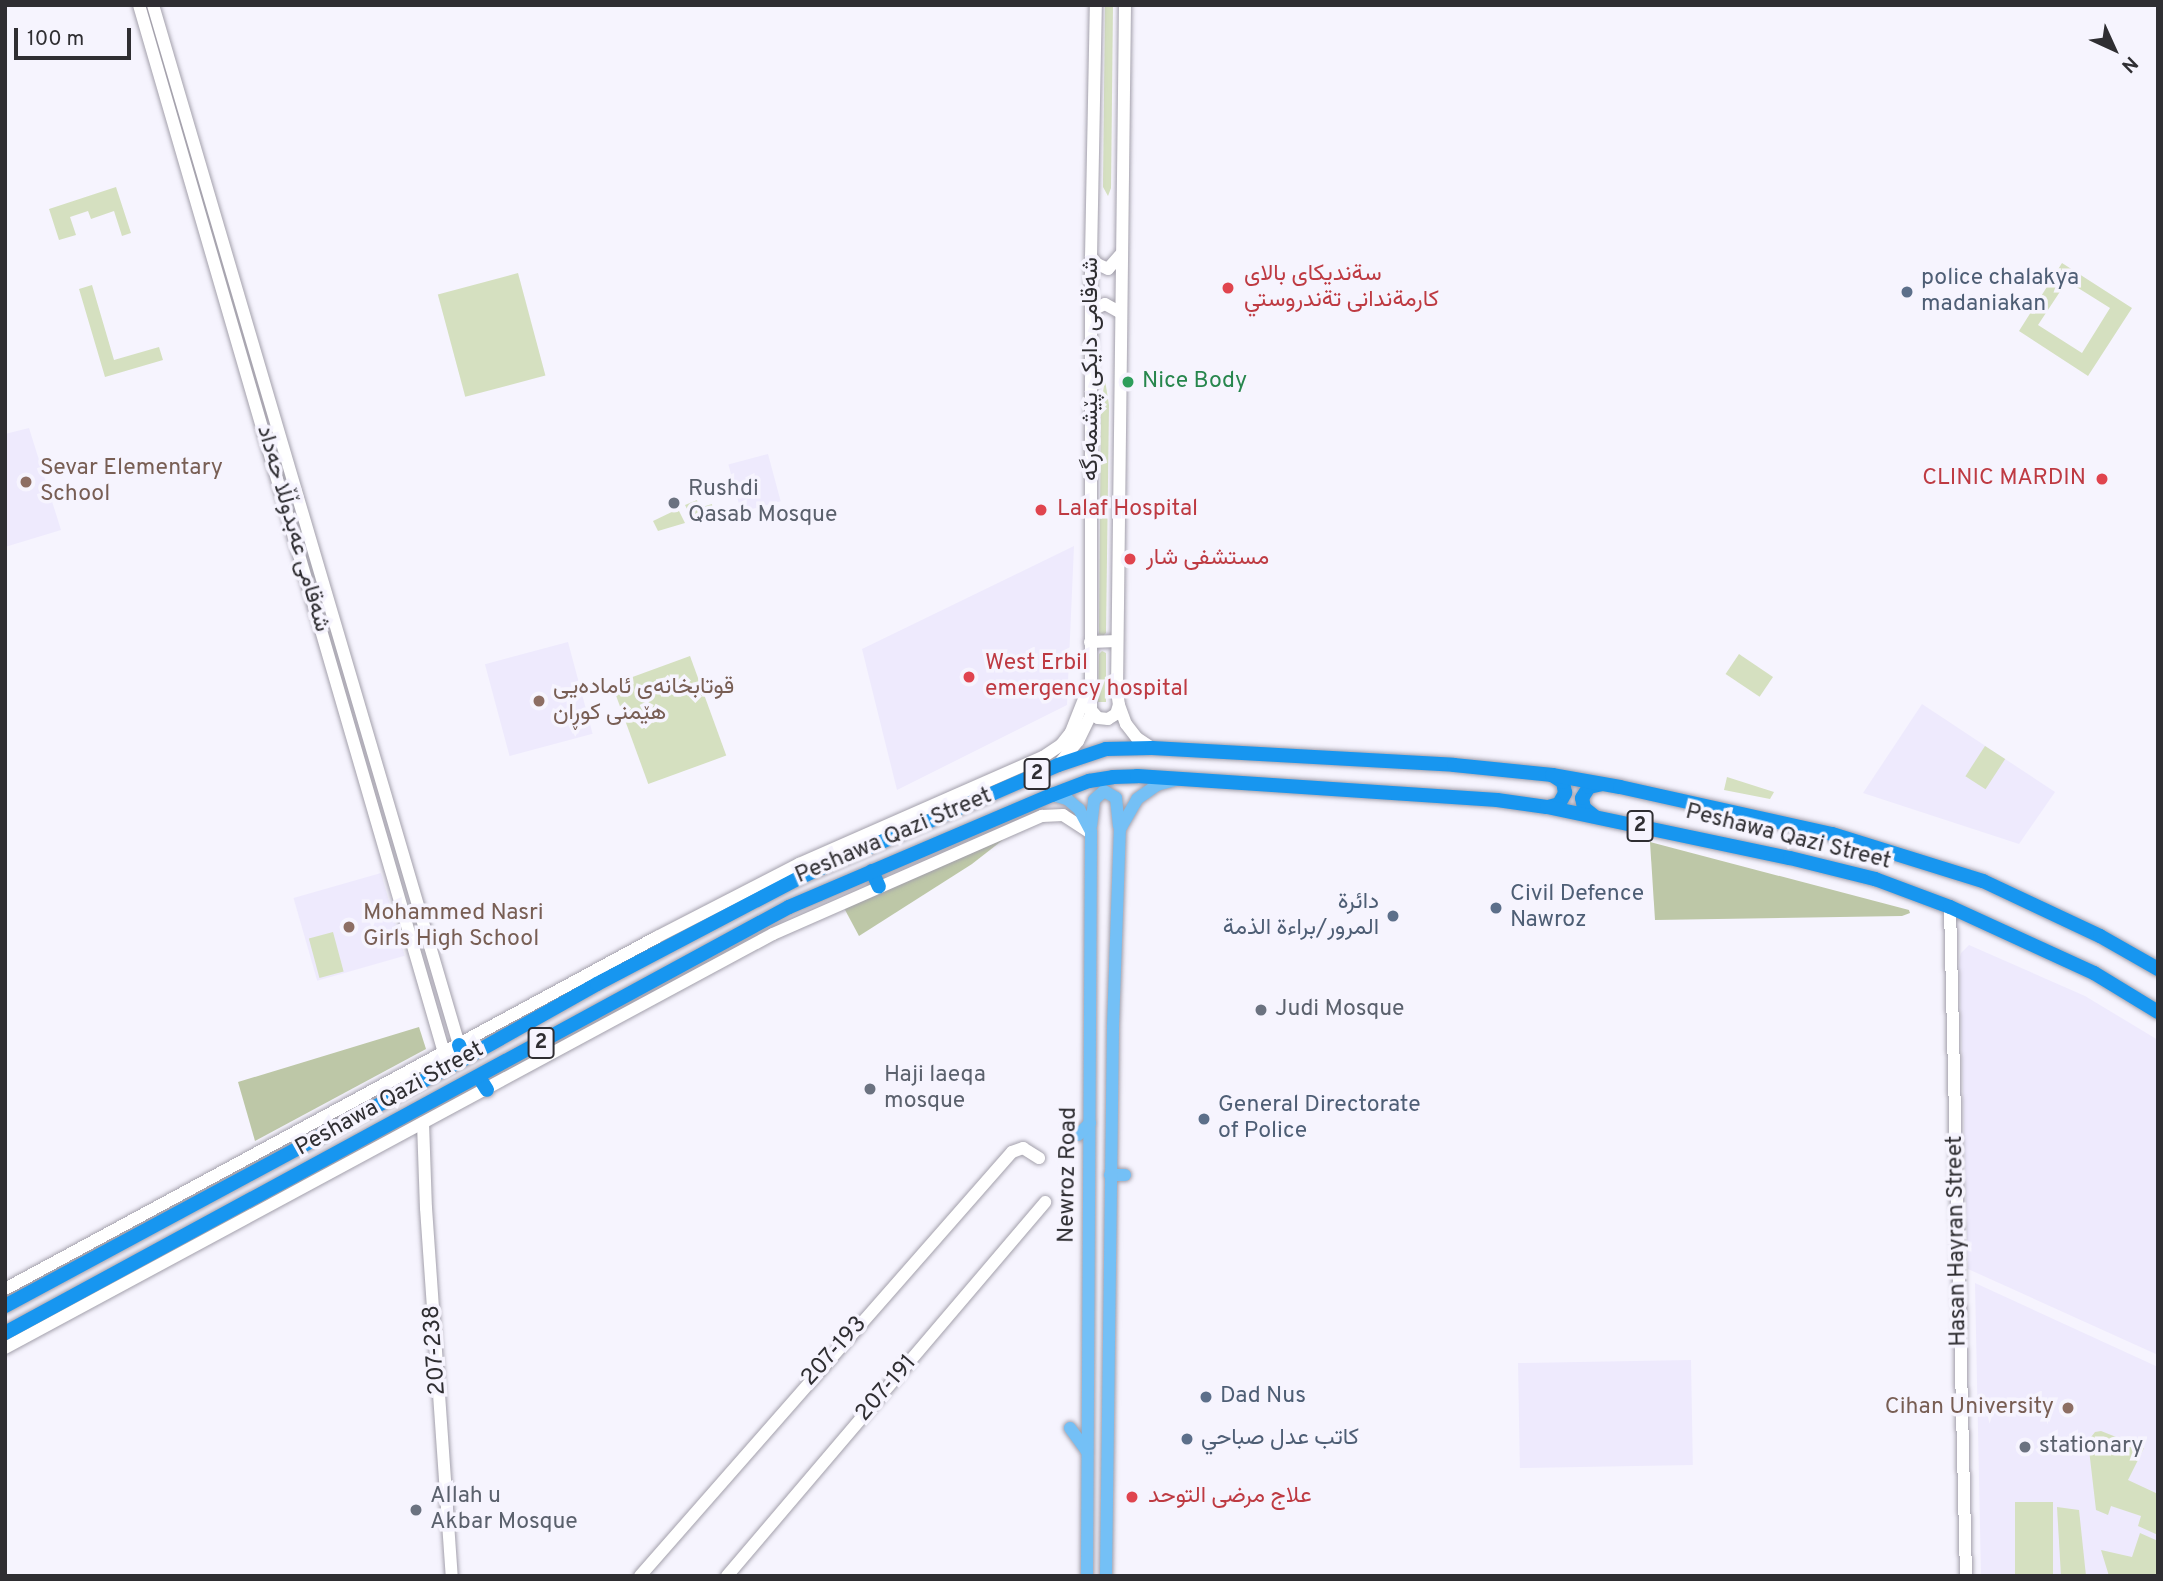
<!DOCTYPE html>
<html>
<head>
<meta charset="utf-8">
<style>
	body { margin:0 }
	#map { position:relative; width:2163px; height:1581px; overflow:hidden; background:#f6f4fe; font-family:Overpass,Vazirmatn,sans-serif }
	div>[style] { position:absolute }
	.built>* { inset:0; background:#eeeafd; transform-origin:0 0 }
	.green>* { inset:0; background:#d5e0c0; transform-origin:0 0 }
	.forest>* { inset:0; background:#bdc7a7 }
	.roads { filter:drop-shadow(0 0 2px #a3a0ab) drop-shadow(0 0 2px #a3a0ab) }
	.secondary>* { height:12px; margin:-6px; padding:0 6px; transform-origin:6px; border-radius:6px; background:#fff }
	.primary>* { height:12px; margin:-6px; padding:0 6px; transform-origin:6px; border-radius:6px; background:#74c0f6 }
	.highway>* { height:14px; margin:-7px; padding:0 7px; transform-origin:7px; border-radius:7px; background:#1796f0 }
	.dots>* { width:19px; height:19px; translate:-50% -50%; box-sizing:border-box; border:4px solid #f6f4fe; border-radius:50% }
	span { translate:-50% -50%; white-space:nowrap; text-align:center; line-height:1.15; -webkit-text-stroke:7px #f6f4fe; paint-order:stroke }
	.shield-label span { padding:2px 5px; background:#f6f4fe; border:2px solid; border-radius:5px; -webkit-text-stroke-width:0 }
	.shield-label { font-size:21px; color:#2f2e32; font-weight:700 }
	.health-label { font-size:23px; color:#be3a42 }
	.left { translate:0 -50%; text-align:left }
	.right { translate:-100% -50%; text-align:right }
	.service-label { font-size:23px; color:#4e5e75 }
	.street-label { font-size:23px; color:#2f2e32 }
	.leisure-label { font-size:23px; color:#27864d }
	.education-label { font-size:23px; color:#785e54 }
	.worship-label { font-size:23px; color:#5b616d }
	.frame { position:absolute; inset:0; border:7px solid #2f2e32; pointer-events:none }
	.north { position:absolute; left:2079px; top:14px; width:70px; height:70px; -webkit-text-stroke:5px #f6f4fe; paint-order:stroke; rotate:135deg; font-size:19px; font-weight:700; line-height:28px; text-align:center; color:#2f2e32 }
	.north::after { content:''; display:block; margin:auto; width:24px; height:32px; background:#2f2e32; clip-path:polygon(50% 0,100% 100%,50% 72%,0 100%) }
	.scale { position:absolute; left:14px; top:28px; width:117px; height:32px; box-sizing:border-box; border:4px solid #2f2e32; border-top:0; padding-left:9px; font-size:21px; line-height:24px; white-space:nowrap; color:#2f2e32; -webkit-text-stroke:5px #f6f4fe; paint-order:stroke }
</style>
</head>
<body>
<div id="map">
	<div class="built">
		<div style="clip-path:polygon(29px 428px,61px 530px,5px 547px,5px 434px)"></div>
		<div style="left:768px;top:454px;width:49px;height:41px;rotate:75deg"></div>
		<div style="clip-path:polygon(1074px 546px,1067px 705px,897px 790px,862px 649px)"></div>
		<div style="left:568px;top:642px;width:95px;height:86px;rotate:75deg"></div>
		<div style="clip-path:polygon(1922px 704px,2055px 792px,2019px 844px,1863px 793px)"></div>
		<div style="left:381px;top:873px;width:86px;height:91px;rotate:74deg"></div>
		<div style="clip-path:polygon(1969px 945px,2085px 996px,2158px 1040px,2158px 1355px,1968px 1269px,1959px 961px,1961px 953px)"></div>
		<div style="clip-path:polygon(1975px 1283px,2158px 1367px,2158px 1576px,1981px 1576px)"></div>
		<div style="left:1691px;top:1360px;width:105px;height:173px;rotate:89deg"></div>
	</div>
	<div class="green">
		<div style="clip-path:polygon(1105px 5px,1113px 5px,1111px 188px,1108px 196px,1103px 187px)"></div>
		<div style="clip-path:polygon(116px 187px,131px 233px,122px 236px,114px 211px,91px 219px,88px 211px,70px 217px,76px 235px,59px 240px,49px 209px)"></div>
		<div style="clip-path:polygon(evenodd,2062px 263px,2132px 308px,2088px 376px,2019px 331px,2062px 263px,2067px 281px,2110px 308px,2082px 353px,2038px 325px,2067px 281px)"></div>
		<div style="left:518px;top:273px;width:106px;height:83px;rotate:75deg"></div>
		<div style="clip-path:polygon(92px 285px,114px 360px,159px 347px,163px 360px,105px 377px,79px 289px)"></div>
		<div style="clip-path:polygon(1105px 380px,1109px 405px,1106px 633px,1103px 636px,1099px 634px,1101px 404px)"></div>
		<div style="clip-path:polygon(697px 500px,699px 508px,712px 504px,713px 515px,693px 521px,685px 505px)"></div>
		<div style="clip-path:polygon(678px 509px,685px 523px,658px 531px,653px 521px)"></div>
		<div style="clip-path:polygon(1102px 651px,1106px 653px,1106px 702px,1098px 702px,1099px 654px)"></div>
		<div style="left:1739px;top:654px;width:41px;height:24px;rotate:34deg"></div>
		<div style="left:690px;top:656px;width:106px;height:83px;rotate:70deg"></div>
		<div style="left:1985px;top:746px;width:24px;height:36px;rotate:33deg"></div>
		<div style="clip-path:polygon(1727px 777px,1774px 792px,1770px 799px,1724px 790px)"></div>
		<div style="left:333px;top:932px;width:41px;height:25px;rotate:75deg"></div>
		<div style="clip-path:polygon(2101px 1431px,2144px 1448px,2128px 1480px,2158px 1494px,2158px 1535px,2138px 1526px,2141px 1516px,2111px 1506px,2108px 1515px,2096px 1510px,2088px 1441px,2095px 1432px)"></div>
		<div style="left:2015px;top:1502px;width:38px;height:74px"></div>
		<div style="clip-path:polygon(2057px 1507px,2079px 1510px,2086px 1576px,2061px 1576px)"></div>
		<div style="clip-path:polygon(2140px 1533px,2158px 1541px,2158px 1576px,2109px 1576px,2101px 1550px,2132px 1557px)"></div>
	</div>
	<div class="forest">
		<div style="clip-path:polygon(1004px 839px,972px 864px,859px 936px,844px 908px)"></div>
		<div style="clip-path:polygon(1650px 842px,1909px 910px,1910px 913px,1902px 916px,1655px 920px)"></div>
		<div style="clip-path:polygon(419px 1027px,426px 1049px,255px 1141px,238px 1082px)"></div>
	</div>
	<div class="roads">
		<div class="secondary">
			<div style="left:139px;top:5px;width:1091px;rotate:73.77deg"></div>
			<div style="left:153px;top:5px;width:1084px;rotate:73.6deg"></div>
			<div style="left:1125px;top:5px;width:686px;rotate:90.67deg"></div>
			<div style="left:1117px;top:691px;width:14px;rotate:82deg"></div>
			<div style="left:1119px;top:705px;width:20px;rotate:70deg"></div>
			<div style="left:1126px;top:724px;width:18px;rotate:52deg"></div>
			<div style="left:1137px;top:738px;width:18px;rotate:34deg"></div>
			<div style="left:1091px;top:257px;width:9px;rotate:49deg"></div>
			<div style="left:1097px;top:264px;width:12px;rotate:24deg"></div>
			<div style="left:1108px;top:269px;width:20px;rotate:-49deg"></div>
			<div style="left:1091px;top:316px;width:8px;rotate:-60deg"></div>
			<div style="left:1095px;top:309px;width:11px;rotate:-27deg"></div>
			<div style="left:1105px;top:304px;width:18px;rotate:29deg"></div>
			<div style="left:1090px;top:642px;width:27px;rotate:-2deg"></div>
			<div style="left:1090px;top:709px;width:12px;rotate:48deg"></div>
			<div style="left:1098px;top:718px;width:10px;rotate:6deg"></div>
			<div style="left:1108px;top:719px;width:9px;rotate:-32deg"></div>
			<div style="left:1116px;top:714px;width:9px;rotate:-72deg"></div>
			<div style="left:1058px;top:765px;width:31px;rotate:-50deg"></div>
			<div style="left:1078px;top:741px;width:30px;rotate:-64deg"></div>
			<div style="left:1091px;top:714px;width:457px;rotate:-90deg"></div>
			<div style="left:1091px;top:257px;width:252px;rotate:-88.9deg"></div>
			<div style="left:1950px;top:907px;width:669px;rotate:88.63deg"></div>
			<div style="left:423px;top:1123px;width:85px;rotate:88deg"></div>
			<div style="left:426px;top:1208px;width:369px;rotate:86deg"></div>
			<div style="left:5px;top:1289px;width:741px;rotate:-28.36deg"></div>
			<div style="left:657px;top:937px;width:160px;rotate:-27.2deg"></div>
			<div style="left:799px;top:864px;width:266px;rotate:-23.7deg"></div>
			<div style="left:1043px;top:757px;width:22px;rotate:-34deg"></div>
			<div style="left:1061px;top:745px;width:16px;rotate:-52deg"></div>
			<div style="left:1071px;top:732px;width:52px;rotate:-68.4deg"></div>
			<div style="left:5px;top:1348px;width:872px;rotate:-28.33deg"></div>
			<div style="left:773px;top:934px;width:294px;rotate:-23.7deg"></div>
			<div style="left:1042px;top:816px;width:21px;rotate:-3deg"></div>
			<div style="left:1063px;top:815px;width:33px;rotate:33deg"></div>
			<div style="left:640px;top:1576px;width:564px;rotate:-48.74deg"></div>
			<div style="left:1012px;top:1152px;width:12px;rotate:-20deg"></div>
			<div style="left:1023px;top:1148px;width:19px;rotate:32deg"></div>
			<div style="left:727px;top:1576px;width:491px;rotate:-49.6deg"></div>
		</div>
		<div class="primary">
			<div style="left:1052px;top:795px;width:16px;rotate:15deg"></div>
			<div style="left:1067px;top:799px;width:16px;rotate:40deg"></div>
			<div style="left:1079px;top:809px;width:26px;rotate:62deg"></div>
			<div style="left:1091px;top:832px;width:744px;rotate:90.31deg"></div>
			<div style="left:1091px;top:826px;width:26px;rotate:-83deg"></div>
			<div style="left:1094px;top:800px;width:13px;rotate:-42deg"></div>
			<div style="left:1104px;top:791px;width:14px;rotate:30deg"></div>
			<div style="left:1116px;top:798px;width:28px;rotate:84deg"></div>
			<div style="left:1078px;top:1135px;width:17px;rotate:-45deg"></div>
			<div style="left:1110px;top:1175px;width:15px"></div>
			<div style="left:1070px;top:1428px;width:29px;rotate:54deg"></div>
			<div style="left:1106px;top:1576px;width:550px;rotate:-89.27deg"></div>
			<div style="left:1113px;top:1026px;width:197px;rotate:-88deg"></div>
			<div style="left:1120px;top:829px;width:34px;rotate:-60deg"></div>
			<div style="left:1137px;top:799px;width:24px;rotate:-35deg"></div>
			<div style="left:1157px;top:785px;width:20px;rotate:-15deg"></div>
		</div>
		<div class="highway">
			<div style="left:1548px;top:807px;width:11px;rotate:-15deg"></div>
			<div style="left:1559px;top:804px;width:13px;rotate:-61deg"></div>
			<div style="left:1565px;top:793px;width:11px;rotate:-100deg"></div>
			<div style="left:1563px;top:782px;width:13px;rotate:-148deg"></div>
			<div style="left:1594px;top:816px;width:13px;rotate:-141deg"></div>
			<div style="left:1584px;top:808px;width:10px;rotate:-101deg"></div>
			<div style="left:1582px;top:798px;width:13px;rotate:-58deg"></div>
			<div style="left:1589px;top:787px;width:13px;rotate:-13deg"></div>
			<div style="left:872px;top:871px;width:17px;rotate:66deg"></div>
			<div style="left:459px;top:1045px;width:15px;rotate:70deg"></div>
			<div style="left:479px;top:1077px;width:15px;rotate:58deg"></div>
			<div style="left:5px;top:1306px;width:521px;rotate:-28.29deg"></div>
			<div style="left:464px;top:1059px;width:153px;rotate:-29.4deg"></div>
			<div style="left:597px;top:984px;width:233px;rotate:-27.7deg"></div>
			<div style="left:803px;top:876px;width:278px;rotate:-23.5deg"></div>
			<div style="left:1058px;top:765px;width:51px;rotate:-18.4deg"></div>
			<div style="left:1106px;top:749px;width:46px;rotate:-1.2deg"></div>
			<div style="left:1152px;top:748px;width:302px;rotate:3.2deg"></div>
			<div style="left:1454px;top:765px;width:99px;rotate:5.8deg"></div>
			<div style="left:1552px;top:775px;width:69px;rotate:10deg"></div>
			<div style="left:1620px;top:787px;width:217px;rotate:12.5deg"></div>
			<div style="left:1832px;top:834px;width:158px;rotate:17.3deg"></div>
			<div style="left:1983px;top:881px;width:129px;rotate:25.2deg"></div>
			<div style="left:2100px;top:936px;width:67px;rotate:29.6deg"></div>
			<div style="left:5px;top:1333px;width:892px;rotate:-28.52deg"></div>
			<div style="left:789px;top:907px;width:286px;rotate:-23.1deg"></div>
			<div style="left:1052px;top:795px;width:40px;rotate:-21deg"></div>
			<div style="left:1089px;top:781px;width:24px;rotate:-9deg"></div>
			<div style="left:1113px;top:777px;width:24px;rotate:-2deg"></div>
			<div style="left:1137px;top:776px;width:361px;rotate:3.8deg"></div>
			<div style="left:1497px;top:800px;width:50px;rotate:8deg"></div>
			<div style="left:1547px;top:807px;width:248px;rotate:11.9deg"></div>
			<div style="left:1790px;top:858px;width:88px;rotate:13.9deg"></div>
			<div style="left:1875px;top:879px;width:80px;rotate:20.5deg"></div>
			<div style="left:1950px;top:907px;width:158px;rotate:24.6deg"></div>
			<div style="left:2094px;top:973px;width:75px;rotate:31.4deg"></div>
		</div>
	</div>
	<div class="dots">
		<div style="left:1228px;top:288px;background:#e0444e"></div>
		<div style="left:1907px;top:292px;background:#5c6f8a"></div>
		<div style="left:1128px;top:382px;background:#2e9e5b"></div>
		<div style="left:2102px;top:479px;background:#e0444e"></div>
		<div style="left:26px;top:482px;background:#8d6e63"></div>
		<div style="left:674px;top:503px;background:#6b7280"></div>
		<div style="left:1041px;top:510px;background:#e0444e"></div>
		<div style="left:1130px;top:559px;background:#e0444e"></div>
		<div style="left:969px;top:677px;background:#e0444e"></div>
		<div style="left:539px;top:701px;background:#8d6e63"></div>
		<div style="left:1496px;top:908px;background:#5c6f8a"></div>
		<div style="left:1393px;top:916px;background:#5c6f8a"></div>
		<div style="left:349px;top:927px;background:#8d6e63"></div>
		<div style="left:1261px;top:1010px;background:#6b7280"></div>
		<div style="left:870px;top:1089px;background:#6b7280"></div>
		<div style="left:1204px;top:1119px;background:#5c6f8a"></div>
		<div style="left:1206px;top:1397px;background:#5c6f8a"></div>
		<div style="left:2068px;top:1408px;background:#8d6e63"></div>
		<div style="left:1187px;top:1439px;background:#5c6f8a"></div>
		<div style="left:2025px;top:1447px;background:#6b7280"></div>
		<div style="left:1132px;top:1497px;background:#e0444e"></div>
		<div style="left:416px;top:1510px;background:#6b7280"></div>
	</div>
	<div class="shield-label">
		<span style="left:1037px;top:774px">2</span>
		<span style="left:1640px;top:826px">2</span>
		<span style="left:541px;top:1043px">2</span>
	</div>
	<div class="health-label">
		<span class="left" style="left:1244px;top:288px">سةنديكاى بالاى<br>كارمةندانى تةندروستي</span>
		<span class="right" style="left:2086px;top:479px">CLINIC MARDIN</span>
		<span class="left" style="left:1057px;top:510px">Lalaf Hospital</span>
		<span class="left" style="left:1146px;top:559px">مستشفى شار</span>
		<span class="left" style="left:985px;top:677px">West Erbil<br>emergency hospital</span>
		<span class="left" style="left:1148px;top:1497px">علاج مرضى التوحد</span>
	</div>
	<div class="service-label">
		<span class="left" style="left:1921px;top:292px">police chalakya<br>madaniakan</span>
		<span class="left" style="left:1510px;top:908px">Civil Defence<br>Nawroz</span>
		<span class="right" style="left:1379px;top:916px">دائرة<br>المرور/براءة الذمة</span>
		<span class="left" style="left:1218px;top:1119px">General Directorate<br>of Police</span>
		<span class="left" style="left:1220px;top:1397px">Dad Nus</span>
		<span class="left" style="left:1201px;top:1439px">كاتب عدل صباحي</span>
	</div>
	<div class="street-label">
		<span style="left:1092px;top:369px;rotate:-90deg">شەقامی دایکی پێشمەرگە</span>
		<span style="left:292px;top:529px;rotate:74deg">شەقامی عەبدوڵڵا حەداد</span>
		<span style="left:894px;top:837px;rotate:-23deg">Peshawa Qazi Street</span>
		<span style="left:1788px;top:838px;rotate:14deg">Peshawa Qazi Street</span>
		<span style="left:390px;top:1100px;rotate:-29deg">Peshawa Qazi Street</span>
		<span style="left:1069px;top:1175px;rotate:-89deg">Newroz Road</span>
		<span style="left:1958px;top:1241px;rotate:-91deg">Hasan Hayran Street</span>
		<span style="left:436px;top:1350px;rotate:-94deg">207-238</span>
		<span style="left:835px;top:1352px;rotate:-48deg">207-193</span>
		<span style="left:887px;top:1389px;rotate:-49deg">207-191</span>
	</div>
	<div class="leisure-label">
		<span class="left" style="left:1142px;top:382px">Nice Body</span>
	</div>
	<div class="education-label">
		<span class="left" style="left:40px;top:482px">Sevar Elementary<br>School</span>
		<span class="left" style="left:553px;top:701px">قوتابخانەی ئامادەیی<br>هێمنی کوڕان</span>
		<span class="left" style="left:363px;top:927px">Mohammed Nasri<br>Girls High School</span>
		<span class="right" style="left:2054px;top:1408px">Cihan University</span>
	</div>
	<div class="worship-label">
		<span class="left" style="left:688px;top:503px">Rushdi<br>Qasab Mosque</span>
		<span class="left" style="left:1275px;top:1010px">Judi Mosque</span>
		<span class="left" style="left:884px;top:1089px">Haji laeqa<br>mosque</span>
		<span class="left" style="left:2039px;top:1447px">stationary</span>
		<span class="left" style="left:430px;top:1510px">Allah u<br>Akbar Mosque</span>
	</div>
	<div class="frame"></div>
	<div class="north">N</div>
	<div class="scale">100 m</div>
</div>
</body>
</html>
